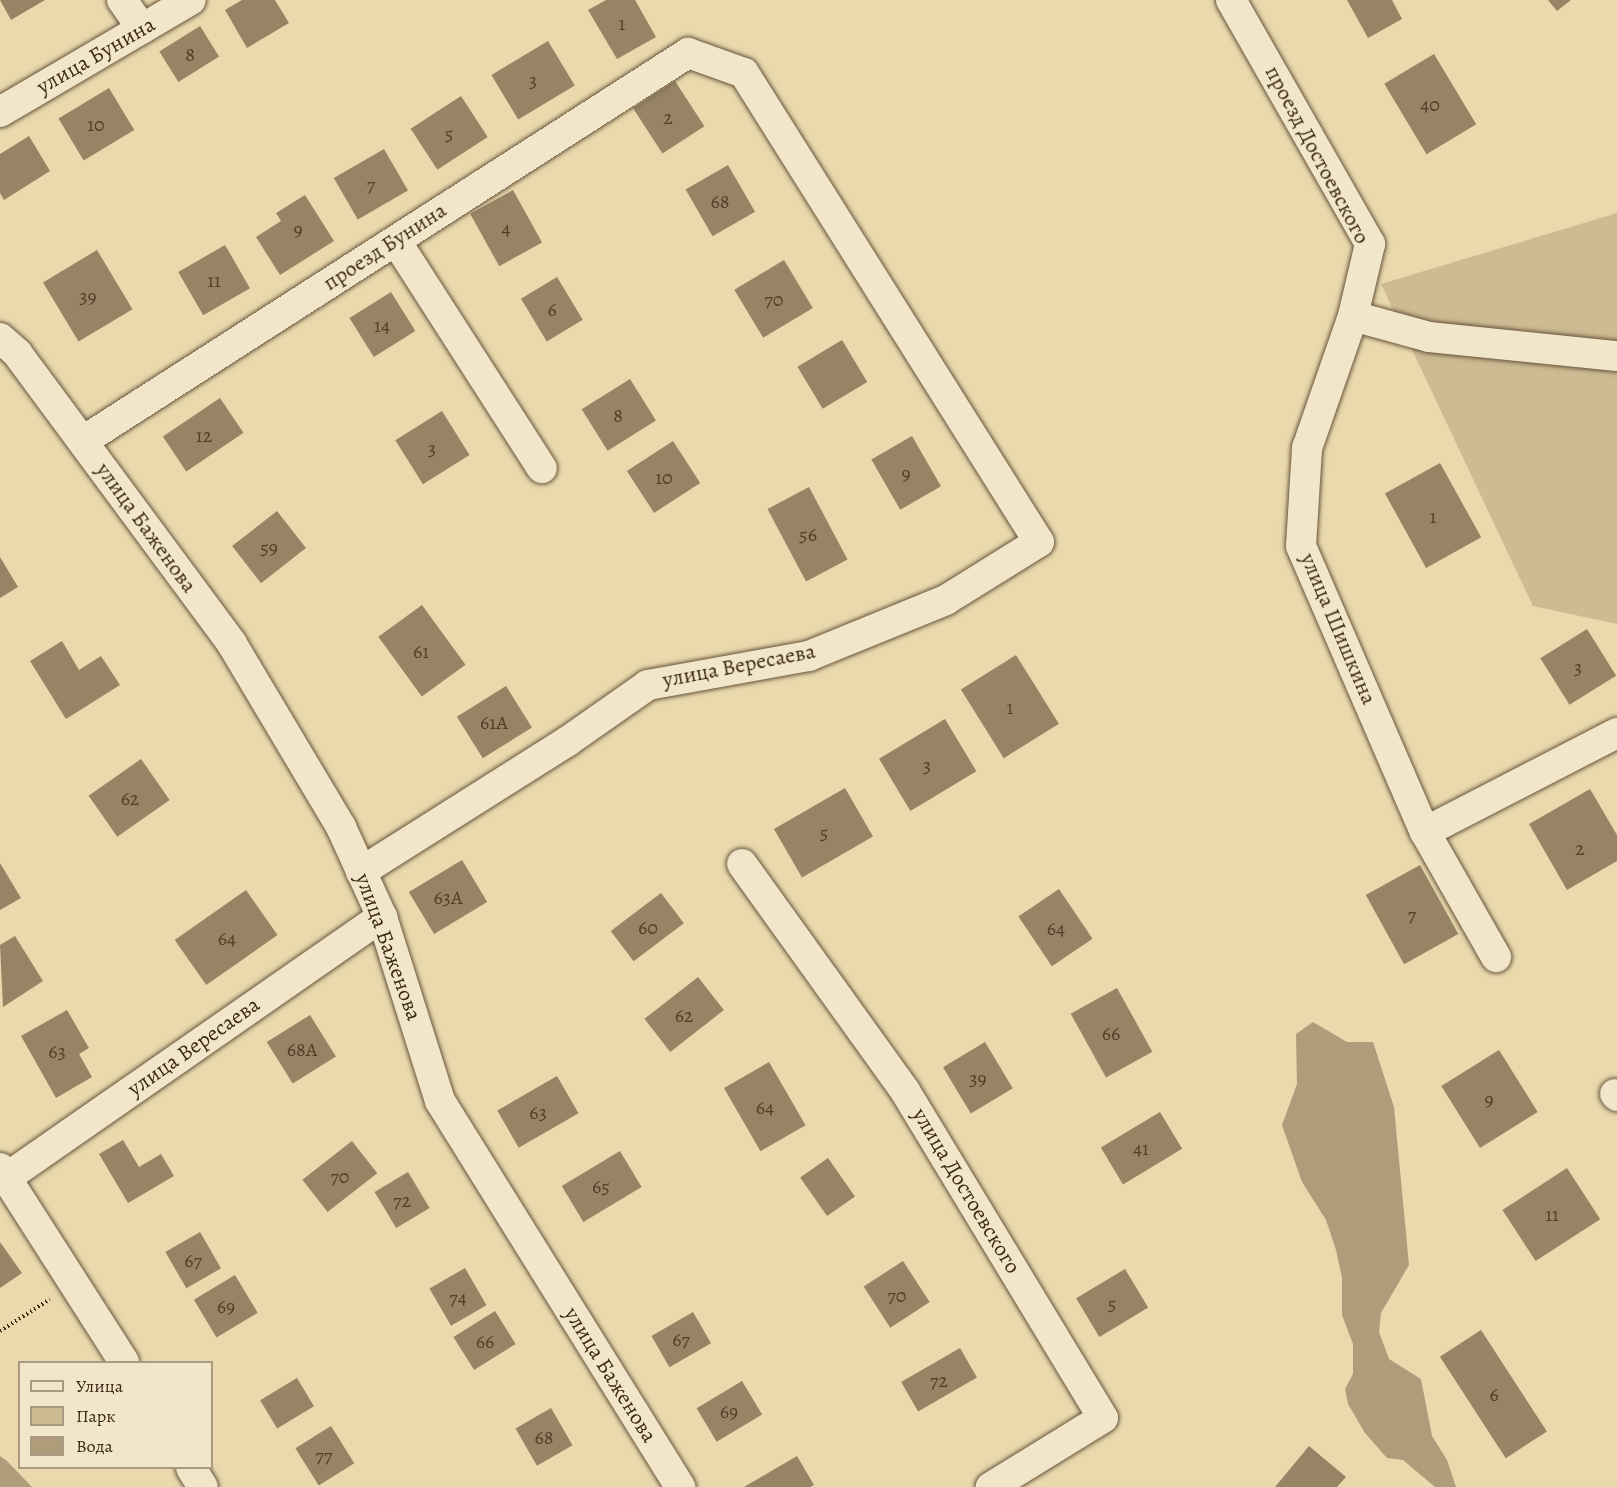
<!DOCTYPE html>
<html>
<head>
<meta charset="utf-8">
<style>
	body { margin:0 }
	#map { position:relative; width:1617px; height:1487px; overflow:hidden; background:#e9d9ad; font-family:Alegreya,serif }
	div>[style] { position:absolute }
	.green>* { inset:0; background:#ccbb93 }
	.water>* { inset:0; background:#af9c7a }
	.building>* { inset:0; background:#968465; transform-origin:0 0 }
	.path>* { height:4px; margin-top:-2px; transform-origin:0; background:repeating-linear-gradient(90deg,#3d2716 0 1.5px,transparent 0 4.5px) }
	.roads { filter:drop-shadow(0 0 2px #68543c) drop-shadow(0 0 2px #68543c) }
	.minor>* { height:30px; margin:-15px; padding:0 15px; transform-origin:15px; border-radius:15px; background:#f1e6ca }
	span { translate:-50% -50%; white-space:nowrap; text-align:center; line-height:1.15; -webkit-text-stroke:4.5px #f1e6ca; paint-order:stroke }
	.number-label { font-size:20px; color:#533e2a }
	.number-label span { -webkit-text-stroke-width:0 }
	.street-label { font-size:22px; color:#3d2716 }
	.legend { position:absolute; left:18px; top:1361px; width:195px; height:108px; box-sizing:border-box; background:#f1e6ca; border:2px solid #a99a82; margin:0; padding:8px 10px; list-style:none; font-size:18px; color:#3d2716 }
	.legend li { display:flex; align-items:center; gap:12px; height:30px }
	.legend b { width:30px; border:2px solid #a99a82 }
</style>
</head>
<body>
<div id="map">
	<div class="green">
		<div style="clip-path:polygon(1617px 213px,1617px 624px,1533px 606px,1381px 284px)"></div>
	</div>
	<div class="water">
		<div style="clip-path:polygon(1313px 1022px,1347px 1042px,1373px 1042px,1394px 1107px,1409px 1265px,1381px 1313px,1379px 1332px,1389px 1359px,1421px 1379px,1432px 1436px,1447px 1460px,1456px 1487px,1435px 1487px,1403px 1460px,1387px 1458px,1365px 1433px,1348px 1404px,1345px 1389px,1353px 1374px,1353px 1344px,1342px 1315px,1342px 1278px,1336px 1250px,1326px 1220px,1302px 1182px,1282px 1125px,1297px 1084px,1296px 1034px)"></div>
		<div style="clip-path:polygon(0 1456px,7px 1461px,32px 1487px,0 1487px)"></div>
	</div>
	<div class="building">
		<div style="clip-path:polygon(0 0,45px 0,11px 20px)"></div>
		<div style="clip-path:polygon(242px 0,275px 0,289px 23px,247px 48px,225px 10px)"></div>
		<div style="clip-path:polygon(606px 0,635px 0,656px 37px,617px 59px,588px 10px)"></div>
		<div style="clip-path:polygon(1347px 0,1392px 0,1402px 19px,1368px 38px)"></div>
		<div style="clip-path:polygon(1548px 0,1571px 0,1557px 11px)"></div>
		<div style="left:200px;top:26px;width:36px;height:48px;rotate:58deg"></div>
		<div style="left:548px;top:41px;width:52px;height:66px;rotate:59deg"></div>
		<div style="left:1434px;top:54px;width:82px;height:58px;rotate:59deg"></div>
		<div style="left:675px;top:81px;width:54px;height:50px;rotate:57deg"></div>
		<div style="left:109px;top:88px;width:49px;height:59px;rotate:59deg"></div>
		<div style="left:461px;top:96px;width:49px;height:60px;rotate:57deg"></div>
		<div style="clip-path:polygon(29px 136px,50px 171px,4px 200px,0 193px,0 154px)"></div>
		<div style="left:384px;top:149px;width:48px;height:58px;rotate:60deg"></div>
		<div style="left:728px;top:165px;width:54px;height:49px;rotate:60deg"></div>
		<div style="left:513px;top:190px;width:60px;height:49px;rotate:61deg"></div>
		<div style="clip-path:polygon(305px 195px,334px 241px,280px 275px,256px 237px,281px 221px,276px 213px)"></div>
		<div style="left:225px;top:245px;width:50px;height:54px;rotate:60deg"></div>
		<div style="left:97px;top:250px;width:69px;height:63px;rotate:59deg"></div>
		<div style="left:784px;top:260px;width:56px;height:58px;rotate:59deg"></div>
		<div style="left:557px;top:277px;width:50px;height:42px;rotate:59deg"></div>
		<div style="left:391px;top:292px;width:46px;height:49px;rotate:58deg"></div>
		<div style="left:842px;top:340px;width:49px;height:52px;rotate:59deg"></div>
		<div style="left:630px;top:379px;width:49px;height:57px;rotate:58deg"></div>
		<div style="left:220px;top:398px;width:42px;height:69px;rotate:56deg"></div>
		<div style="left:442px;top:411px;width:52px;height:55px;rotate:58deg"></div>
		<div style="left:912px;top:436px;width:58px;height:47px;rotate:60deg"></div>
		<div style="left:673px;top:441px;width:50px;height:55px;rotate:57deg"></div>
		<div style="left:1440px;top:463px;width:85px;height:63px;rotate:61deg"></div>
		<div style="left:809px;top:487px;width:82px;height:47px;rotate:62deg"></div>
		<div style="left:277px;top:511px;width:47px;height:57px;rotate:52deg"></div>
		<div style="clip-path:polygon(0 557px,18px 587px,0 598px)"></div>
		<div style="left:422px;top:605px;width:74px;height:54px;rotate:54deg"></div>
		<div style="left:1587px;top:629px;width:55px;height:55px;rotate:58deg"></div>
		<div style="clip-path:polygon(62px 641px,79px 670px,101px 656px,120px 685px,66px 719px,30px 661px)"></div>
		<div style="left:1016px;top:655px;width:81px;height:65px;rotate:58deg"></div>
		<div style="left:506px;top:686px;width:49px;height:58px;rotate:58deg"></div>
		<div style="left:945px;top:719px;width:61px;height:77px;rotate:59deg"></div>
		<div style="left:141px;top:759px;width:50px;height:64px;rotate:55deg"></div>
		<div style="left:845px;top:788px;width:56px;height:82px;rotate:60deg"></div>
		<div style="clip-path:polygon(1590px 789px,1617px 835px,1617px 861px,1567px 890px,1529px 824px)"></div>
		<div style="left:462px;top:860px;width:49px;height:62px;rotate:59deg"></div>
		<div style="clip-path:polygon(0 863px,21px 898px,0 910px)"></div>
		<div style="left:1420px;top:865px;width:79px;height:62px;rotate:61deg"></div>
		<div style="left:1059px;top:889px;width:60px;height:49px;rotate:56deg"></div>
		<div style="left:246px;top:890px;width:55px;height:87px;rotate:55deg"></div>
		<div style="left:661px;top:893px;width:38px;height:63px;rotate:53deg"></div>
		<div style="clip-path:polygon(15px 936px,43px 981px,3px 1007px,0 945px)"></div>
		<div style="left:698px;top:977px;width:42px;height:68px;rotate:52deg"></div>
		<div style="left:1117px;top:988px;width:73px;height:53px;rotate:61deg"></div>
		<div style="clip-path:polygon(67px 1010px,89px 1048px,79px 1054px,92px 1077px,56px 1098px,21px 1036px)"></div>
		<div style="left:310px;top:1015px;width:49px;height:51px;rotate:58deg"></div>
		<div style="left:985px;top:1042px;width:54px;height:49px;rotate:59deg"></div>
		<div style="left:1499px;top:1050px;width:73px;height:68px;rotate:58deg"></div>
		<div style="left:769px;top:1062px;width:73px;height:52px;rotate:60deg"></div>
		<div style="left:557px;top:1076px;width:43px;height:69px;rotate:60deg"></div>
		<div style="left:1160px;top:1112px;width:43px;height:69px;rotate:59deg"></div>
		<div style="clip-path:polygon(123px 1140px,139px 1167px,161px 1154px,174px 1176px,128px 1203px,99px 1154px)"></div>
		<div style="left:352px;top:1141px;width:41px;height:63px;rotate:52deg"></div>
		<div style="left:620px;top:1151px;width:42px;height:68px;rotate:59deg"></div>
		<div style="left:828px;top:1158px;width:47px;height:34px;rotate:55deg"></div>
		<div style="left:1567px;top:1168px;width:61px;height:77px;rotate:57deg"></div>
		<div style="left:408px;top:1172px;width:42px;height:39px;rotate:59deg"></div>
		<div style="left:200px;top:1232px;width:42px;height:40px;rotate:60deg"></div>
		<div style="clip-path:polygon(0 1242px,22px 1273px,0 1288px)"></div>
		<div style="left:903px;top:1261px;width:49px;height:47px;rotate:57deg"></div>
		<div style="left:465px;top:1268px;width:43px;height:41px;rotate:60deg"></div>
		<div style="left:1125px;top:1269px;width:45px;height:57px;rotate:59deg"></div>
		<div style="left:235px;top:1275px;width:44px;height:48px;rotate:59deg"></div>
		<div style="left:495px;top:1311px;width:39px;height:49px;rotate:58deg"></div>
		<div style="left:693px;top:1312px;width:36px;height:48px;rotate:60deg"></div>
		<div style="left:1481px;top:1330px;width:121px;height:49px;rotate:57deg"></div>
		<div style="left:960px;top:1348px;width:34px;height:68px;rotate:60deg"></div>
		<div style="left:297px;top:1378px;width:33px;height:43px;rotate:59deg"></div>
		<div style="left:742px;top:1381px;width:39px;height:53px;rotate:59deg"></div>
		<div style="left:551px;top:1408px;width:43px;height:41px;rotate:60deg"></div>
		<div style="left:331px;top:1426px;width:44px;height:42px;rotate:58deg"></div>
		<div style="clip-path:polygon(1309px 1446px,1346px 1477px,1337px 1487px,1275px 1487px)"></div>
		<div style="clip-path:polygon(797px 1456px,814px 1485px,810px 1487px,744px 1487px)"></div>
	</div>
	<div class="path">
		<div style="left:0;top:1331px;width:59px;rotate:-32.6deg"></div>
	</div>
	<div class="roads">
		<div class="minor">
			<div style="left:122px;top:0;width:35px;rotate:55deg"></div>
			<div style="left:1231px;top:0;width:281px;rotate:60.3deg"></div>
			<div style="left:1370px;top:244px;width:74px;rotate:103.3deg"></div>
			<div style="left:1353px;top:316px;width:140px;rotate:109.2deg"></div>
			<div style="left:1307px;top:448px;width:98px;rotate:93.5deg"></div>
			<div style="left:1301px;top:546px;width:312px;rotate:66.6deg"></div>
			<div style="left:1425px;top:832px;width:144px;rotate:60.4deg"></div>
			<div style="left:0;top:112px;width:221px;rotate:-30.4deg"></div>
			<div style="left:396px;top:241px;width:270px;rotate:57.3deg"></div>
			<div style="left:1353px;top:316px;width:79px;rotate:15.4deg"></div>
			<div style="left:1429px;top:337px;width:189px;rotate:5.8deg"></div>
			<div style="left:0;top:338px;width:23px;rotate:41deg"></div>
			<div style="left:17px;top:353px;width:362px;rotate:53.5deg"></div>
			<div style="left:232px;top:644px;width:213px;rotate:59.2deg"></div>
			<div style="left:341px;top:827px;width:99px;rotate:65.5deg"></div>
			<div style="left:382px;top:917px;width:193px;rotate:72.5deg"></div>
			<div style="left:440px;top:1101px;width:455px;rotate:58.1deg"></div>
			<div style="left:83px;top:441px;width:719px;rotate:-32.67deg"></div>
			<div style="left:688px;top:53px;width:59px;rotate:19.7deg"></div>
			<div style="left:744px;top:73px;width:554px;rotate:57.83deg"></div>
			<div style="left:1039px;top:542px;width:110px;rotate:148.1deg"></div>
			<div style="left:946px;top:600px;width:148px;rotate:157.8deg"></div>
			<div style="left:809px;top:656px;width:164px;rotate:169.8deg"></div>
			<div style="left:648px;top:685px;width:98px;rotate:145deg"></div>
			<div style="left:568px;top:741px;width:245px;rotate:147.7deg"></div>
			<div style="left:1425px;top:832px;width:216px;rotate:-27.3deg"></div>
			<div style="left:742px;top:864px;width:279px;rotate:54.3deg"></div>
			<div style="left:905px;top:1091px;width:382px;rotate:58.8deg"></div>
			<div style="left:1103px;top:1418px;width:132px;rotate:148.4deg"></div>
			<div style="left:1615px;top:1094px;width:3px;rotate:45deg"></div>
			<div style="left:0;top:1168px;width:230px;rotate:57.4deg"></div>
			<div style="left:6px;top:1178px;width:458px;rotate:-34.8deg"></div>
			<div style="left:191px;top:1468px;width:22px;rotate:58deg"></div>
		</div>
	</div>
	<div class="number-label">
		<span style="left:622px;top:23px">1</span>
		<span style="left:190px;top:54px">8</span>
		<span style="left:533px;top:80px">3</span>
		<span style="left:1430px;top:104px">40</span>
		<span style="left:668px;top:117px">2</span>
		<span style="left:96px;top:124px">10</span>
		<span style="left:449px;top:133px">5</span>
		<span style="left:371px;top:184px">7</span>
		<span style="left:720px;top:201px">68</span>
		<span style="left:506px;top:228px">4</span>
		<span style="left:298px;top:229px">9</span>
		<span style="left:214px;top:280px">11</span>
		<span style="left:88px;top:296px">39</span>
		<span style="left:774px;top:299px">70</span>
		<span style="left:552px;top:309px">6</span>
		<span style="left:382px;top:325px">14</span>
		<span style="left:618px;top:415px">8</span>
		<span style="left:204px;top:435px">12</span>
		<span style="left:432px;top:448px">3</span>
		<span style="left:906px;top:473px">9</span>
		<span style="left:664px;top:477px">10</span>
		<span style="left:1433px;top:516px">1</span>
		<span style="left:808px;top:534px">56</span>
		<span style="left:269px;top:547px">59</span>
		<span style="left:421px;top:651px">61</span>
		<span style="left:1578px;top:667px">3</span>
		<span style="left:1010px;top:707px">1</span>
		<span style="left:494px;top:722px">61А</span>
		<span style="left:927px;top:765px">3</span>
		<span style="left:130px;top:798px">62</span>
		<span style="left:824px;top:832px">5</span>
		<span style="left:1580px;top:848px">2</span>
		<span style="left:448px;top:897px">63А</span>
		<span style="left:1412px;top:914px">7</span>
		<span style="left:648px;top:927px">60</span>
		<span style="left:1056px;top:928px">64</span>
		<span style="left:227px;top:938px">64</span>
		<span style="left:684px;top:1015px">62</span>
		<span style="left:1111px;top:1033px">66</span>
		<span style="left:302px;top:1049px">68А</span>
		<span style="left:57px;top:1051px">63</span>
		<span style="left:978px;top:1078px">39</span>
		<span style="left:1489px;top:1099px">9</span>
		<span style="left:765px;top:1107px">64</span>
		<span style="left:538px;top:1112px">63</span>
		<span style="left:1141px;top:1148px">41</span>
		<span style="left:340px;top:1176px">70</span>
		<span style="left:601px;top:1186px">65</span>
		<span style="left:402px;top:1200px">72</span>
		<span style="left:1552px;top:1214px">11</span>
		<span style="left:193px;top:1260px">67</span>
		<span style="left:897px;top:1295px">70</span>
		<span style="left:458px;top:1297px">74</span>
		<span style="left:1112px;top:1303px">5</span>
		<span style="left:226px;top:1306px">69</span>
		<span style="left:681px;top:1339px">67</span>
		<span style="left:485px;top:1341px">66</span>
		<span style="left:939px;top:1380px">72</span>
		<span style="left:1494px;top:1394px">6</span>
		<span style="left:729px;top:1411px">69</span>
		<span style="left:544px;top:1437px">68</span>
		<span style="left:324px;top:1455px">77</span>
	</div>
	<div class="street-label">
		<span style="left:96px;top:56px;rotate:-30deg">улица Бунина</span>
		<span style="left:1317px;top:155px;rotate:62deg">проезд Достоевского</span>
		<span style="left:385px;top:247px;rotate:-33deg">проезд Бунина</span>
		<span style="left:146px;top:528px;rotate:54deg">улица Баженова</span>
		<span style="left:1338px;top:629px;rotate:67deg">улица Шишкина</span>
		<span style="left:739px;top:666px;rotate:-11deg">улица Вересаева</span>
		<span style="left:388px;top:947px;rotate:70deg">улица Баженова</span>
		<span style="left:194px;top:1047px;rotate:-35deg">улица Вересаева</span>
		<span style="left:966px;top:1191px;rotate:59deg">улица Достоевского</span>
		<span style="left:610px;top:1375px;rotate:58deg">улица Баженова</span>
	</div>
	<ul class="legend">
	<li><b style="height:8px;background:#f1e6ca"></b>Улица</li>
	<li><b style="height:16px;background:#ccbb93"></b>Парк</li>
	<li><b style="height:16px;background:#af9c7a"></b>Вода</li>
	</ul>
</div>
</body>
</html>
